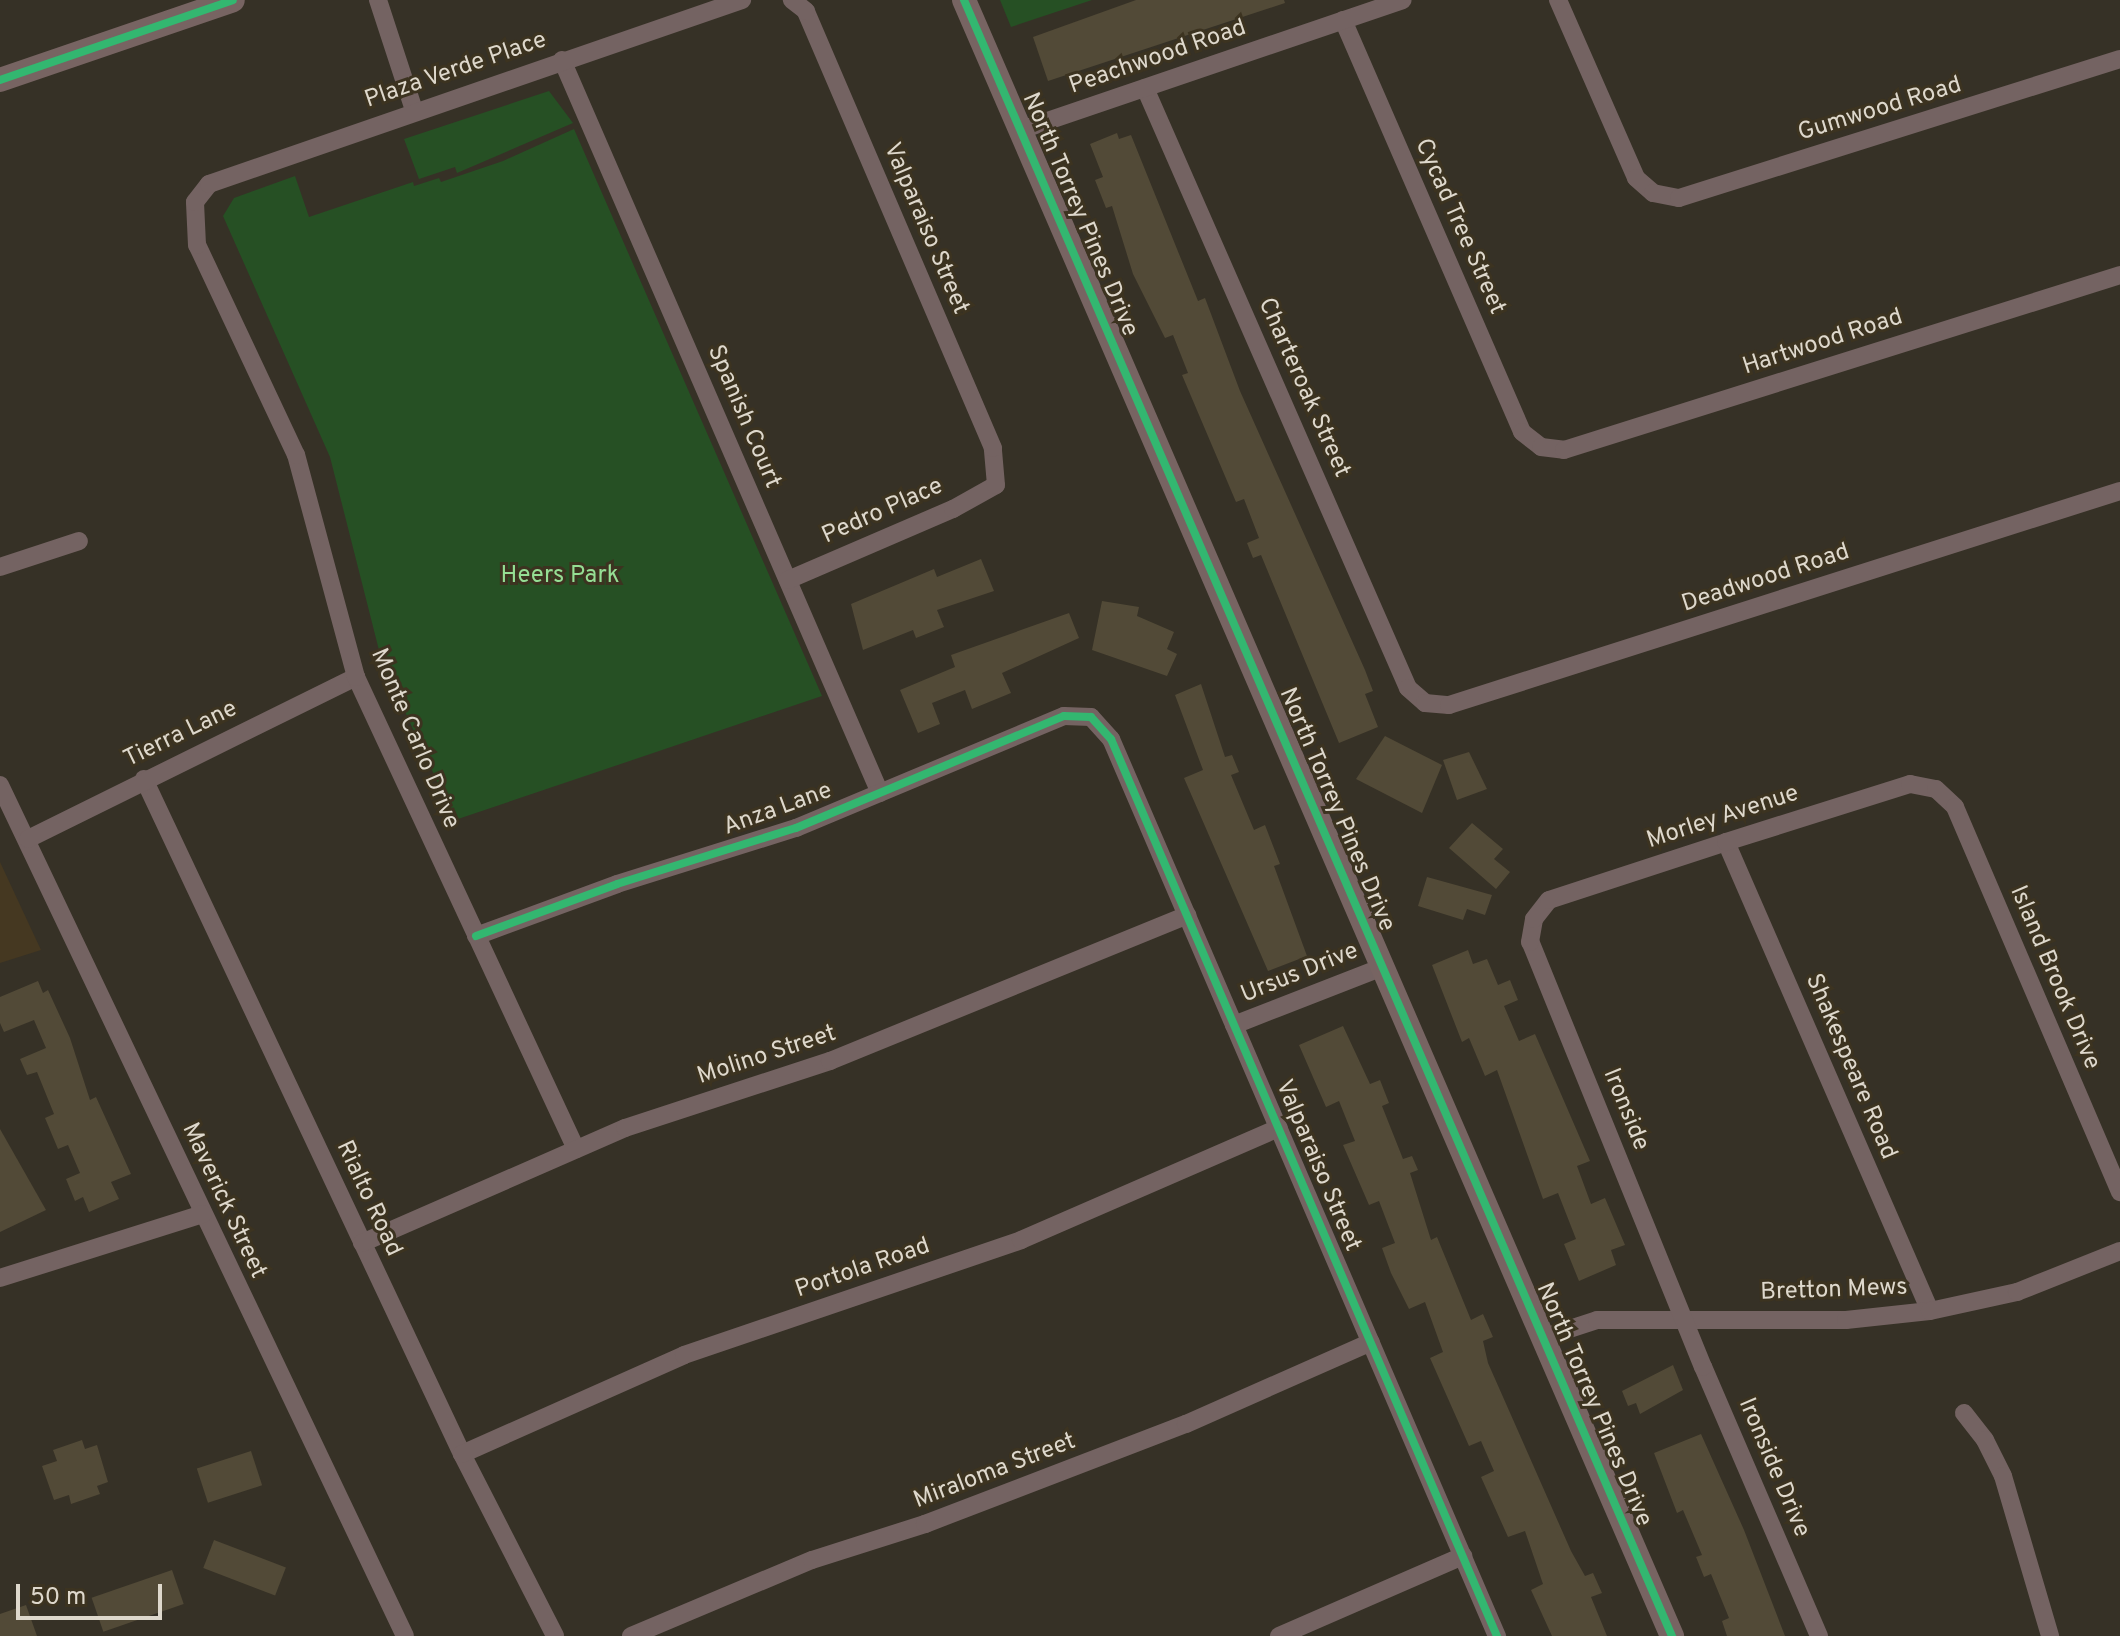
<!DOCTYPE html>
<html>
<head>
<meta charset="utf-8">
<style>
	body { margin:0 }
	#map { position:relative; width:2120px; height:1636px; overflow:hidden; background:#363126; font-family:Overpass,sans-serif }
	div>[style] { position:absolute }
	.built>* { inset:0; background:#453821 }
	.green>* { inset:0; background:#265024 }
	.building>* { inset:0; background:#524a37; transform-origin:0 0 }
	.street>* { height:18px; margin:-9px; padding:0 9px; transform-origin:9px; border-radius:9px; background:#746362 }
	.secondary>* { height:24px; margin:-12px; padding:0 12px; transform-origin:12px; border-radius:12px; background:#776462 }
	.cycleway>* { height:8px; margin:-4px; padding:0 4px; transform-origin:4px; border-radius:4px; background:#33b770 }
	span { translate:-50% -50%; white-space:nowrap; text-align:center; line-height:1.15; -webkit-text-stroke:6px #3c3320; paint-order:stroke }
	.street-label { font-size:24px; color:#ded8cc }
	.park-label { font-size:24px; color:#95de94 }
	.scale { position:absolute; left:16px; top:1584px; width:146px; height:36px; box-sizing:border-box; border:4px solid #ded8cc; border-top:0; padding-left:10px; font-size:24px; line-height:28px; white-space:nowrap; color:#ded8cc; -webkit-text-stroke:6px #3c3320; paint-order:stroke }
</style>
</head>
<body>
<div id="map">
	<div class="built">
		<div style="clip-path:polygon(0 862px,41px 950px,0 963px)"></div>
	</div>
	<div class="green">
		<div style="clip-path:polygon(1000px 0,1092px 0,1011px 27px)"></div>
		<div style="clip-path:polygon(549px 91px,573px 123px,457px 173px,455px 167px,419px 179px,404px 139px)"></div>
		<div style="clip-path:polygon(574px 129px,822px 696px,455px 820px,382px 662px,330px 457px,223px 216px,234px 198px,295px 176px,309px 217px,413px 182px,414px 186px,439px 178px,441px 182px,503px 161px)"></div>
	</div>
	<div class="building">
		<div style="clip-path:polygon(1136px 0,1284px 0,1285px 3px,1048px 81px,1033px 37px)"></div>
		<div style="clip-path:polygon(1117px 133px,1119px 139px,1131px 135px,1198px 301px,1205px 298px,1240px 391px,1365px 670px,1373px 691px,1365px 694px,1378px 727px,1339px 743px,1261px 555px,1253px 558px,1247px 543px,1259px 538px,1244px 499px,1236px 502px,1182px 375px,1188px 373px,1173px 335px,1165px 338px,1133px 274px,1112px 206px,1106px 208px,1095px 180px,1103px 177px,1090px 144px)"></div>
		<div style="clip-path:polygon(981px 559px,994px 591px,937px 610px,944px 627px,916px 638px,913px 630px,863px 650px,851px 604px,934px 569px,937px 577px)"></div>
		<div style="clip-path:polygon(1102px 601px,1139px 607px,1137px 616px,1174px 632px,1167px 649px,1177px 654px,1167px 676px,1092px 650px)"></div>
		<div style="clip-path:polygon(1069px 613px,1079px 638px,1002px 673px,1011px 693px,972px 709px,965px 690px,932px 703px,940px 724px,918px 733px,900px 690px,955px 667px,951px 655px)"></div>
		<div style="clip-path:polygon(1201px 684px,1225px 757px,1232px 755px,1239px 772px,1231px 775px,1254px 830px,1265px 825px,1280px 864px,1274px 866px,1307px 956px,1268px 971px,1184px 778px,1203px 770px,1175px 695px)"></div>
		<div style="clip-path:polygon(1385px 736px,1442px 765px,1422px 813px,1356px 779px)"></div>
		<div style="clip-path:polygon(1469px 752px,1487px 789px,1457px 800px,1443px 760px)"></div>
		<div style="clip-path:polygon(1472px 823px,1503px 849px,1494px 859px,1510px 872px,1496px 889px,1449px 848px)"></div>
		<div style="clip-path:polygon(1427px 877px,1492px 895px,1485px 915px,1467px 909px,1463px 920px,1418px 906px)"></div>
		<div style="clip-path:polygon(1468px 950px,1473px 964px,1487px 959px,1498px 985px,1510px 980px,1518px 1000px,1504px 1006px,1519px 1041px,1535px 1034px,1590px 1161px,1577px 1166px,1591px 1204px,1605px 1198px,1625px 1245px,1611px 1250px,1616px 1265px,1579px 1281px,1564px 1244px,1576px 1239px,1558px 1193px,1543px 1199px,1497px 1070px,1485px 1076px,1469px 1038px,1462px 1042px,1432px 965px)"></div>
		<div style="clip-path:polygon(38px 981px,43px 993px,48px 990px,70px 1038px,90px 1100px,96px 1097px,131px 1174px,111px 1182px,119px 1199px,89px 1212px,83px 1197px,75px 1201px,66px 1179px,80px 1173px,68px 1145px,58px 1149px,45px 1118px,54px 1114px,37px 1072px,27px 1075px,20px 1059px,46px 1048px,34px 1020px,4px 1032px,0 1023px,0 997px)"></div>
		<div style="clip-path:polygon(1343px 1026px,1370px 1084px,1380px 1080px,1389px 1103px,1382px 1106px,1403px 1159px,1412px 1156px,1418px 1170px,1410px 1173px,1431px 1240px,1437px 1237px,1471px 1320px,1483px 1314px,1493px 1337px,1483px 1341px,1488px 1363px,1571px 1551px,1585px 1576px,1593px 1573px,1602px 1593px,1591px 1597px,1607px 1636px,1552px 1636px,1531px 1590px,1543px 1584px,1525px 1531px,1508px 1537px,1481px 1477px,1494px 1471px,1481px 1441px,1469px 1446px,1430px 1358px,1443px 1352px,1425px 1302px,1409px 1309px,1391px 1273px,1382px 1248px,1395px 1243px,1379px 1201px,1369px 1205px,1343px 1145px,1355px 1141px,1339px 1101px,1326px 1107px,1299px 1045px)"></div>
		<div style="clip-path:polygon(0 1129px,46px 1210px,0 1232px)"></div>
		<div style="clip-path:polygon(1673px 1365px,1683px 1390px,1640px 1414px,1636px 1403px,1628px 1406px,1622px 1391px)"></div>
		<div style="clip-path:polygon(1701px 1434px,1744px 1530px,1785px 1636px,1727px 1636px,1722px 1621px,1729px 1618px,1711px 1574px,1704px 1577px,1696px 1557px,1702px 1555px,1683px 1510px,1677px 1513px,1654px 1453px)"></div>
		<div style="clip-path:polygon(82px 1440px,85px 1449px,97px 1445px,108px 1482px,97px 1486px,100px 1494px,71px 1504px,69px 1495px,54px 1500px,42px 1466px,57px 1461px,53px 1450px)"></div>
		<div style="left:251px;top:1451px;width:36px;height:57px;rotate:72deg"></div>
		<div style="left:214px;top:1540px;width:77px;height:30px;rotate:21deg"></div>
		<div style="left:172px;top:1570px;width:36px;height:85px;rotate:71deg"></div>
		<div style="clip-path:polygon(26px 1605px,37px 1636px,0 1636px,0 1614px)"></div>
	</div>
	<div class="street">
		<div style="left:378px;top:0;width:116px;rotate:71.9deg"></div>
		<div style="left:1558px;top:0;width:194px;rotate:66.3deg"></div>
		<div style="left:1636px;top:178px;width:23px;rotate:41deg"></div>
		<div style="left:1653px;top:193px;width:26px;rotate:11deg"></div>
		<div style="left:1679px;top:198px;width:462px;rotate:-17.5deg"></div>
		<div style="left:1343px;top:20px;width:449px;rotate:66.5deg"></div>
		<div style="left:1522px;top:432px;width:24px;rotate:38deg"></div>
		<div style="left:1541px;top:447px;width:23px;rotate:7deg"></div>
		<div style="left:1564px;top:450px;width:583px;rotate:-17.47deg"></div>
		<div style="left:562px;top:60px;width:799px;rotate:66.55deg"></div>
		<div style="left:1145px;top:88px;width:655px;rotate:66.33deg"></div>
		<div style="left:1408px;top:688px;width:23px;rotate:41deg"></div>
		<div style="left:1425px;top:703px;width:24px;rotate:5deg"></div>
		<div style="left:1449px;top:705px;width:704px;rotate:-17.69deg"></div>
		<div style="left:1021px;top:130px;width:403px;rotate:-18.8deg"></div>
		<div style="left:0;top:567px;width:83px;rotate:-18.2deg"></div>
		<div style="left:788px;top:580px;width:180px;rotate:-23.3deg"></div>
		<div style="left:953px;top:509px;width:49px;rotate:-29.2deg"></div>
		<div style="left:996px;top:485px;width:37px;rotate:-95deg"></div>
		<div style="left:993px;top:448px;width:475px;rotate:-113.2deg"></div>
		<div style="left:806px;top:11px;width:18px;rotate:-142deg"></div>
		<div style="left:144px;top:779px;width:746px;rotate:64.77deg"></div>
		<div style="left:462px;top:1454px;width:204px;rotate:62.9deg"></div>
		<div style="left:0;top:785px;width:942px;rotate:64.55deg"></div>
		<div style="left:28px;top:839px;width:366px;rotate:-26.3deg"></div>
		<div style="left:1726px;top:842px;width:511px;rotate:66.49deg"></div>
		<div style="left:476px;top:936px;width:150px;rotate:-20.2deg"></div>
		<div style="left:617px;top:884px;width:188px;rotate:-17.4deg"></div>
		<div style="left:796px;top:828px;width:290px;rotate:-22.7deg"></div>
		<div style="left:1064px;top:716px;width:27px;rotate:2deg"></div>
		<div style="left:1091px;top:717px;width:30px;rotate:48deg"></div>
		<div style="left:1111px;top:739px;width:977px;rotate:66.72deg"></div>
		<div style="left:1234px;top:1025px;width:160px;rotate:-21.3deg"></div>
		<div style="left:576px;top:1149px;width:521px;rotate:-114.99deg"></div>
		<div style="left:356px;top:677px;width:230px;rotate:-105.1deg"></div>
		<div style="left:296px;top:455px;width:232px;rotate:-115.2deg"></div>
		<div style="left:197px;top:245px;width:43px;rotate:-92.7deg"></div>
		<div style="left:195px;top:202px;width:23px;rotate:-52deg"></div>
		<div style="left:209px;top:184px;width:564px;rotate:-19.05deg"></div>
		<div style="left:362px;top:1243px;width:287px;rotate:-23.6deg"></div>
		<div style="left:625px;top:1128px;width:216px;rotate:-18.1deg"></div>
		<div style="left:830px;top:1061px;width:386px;rotate:-22.2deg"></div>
		<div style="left:0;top:1278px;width:213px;rotate:-17.5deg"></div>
		<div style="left:1542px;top:1338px;width:58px;rotate:-18.1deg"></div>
		<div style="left:1597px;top:1320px;width:249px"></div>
		<div style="left:1846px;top:1320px;width:84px;rotate:-6.1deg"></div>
		<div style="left:1930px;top:1311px;width:89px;rotate:-12.3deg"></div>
		<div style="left:2017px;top:1292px;width:111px;rotate:-21.7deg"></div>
		<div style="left:1964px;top:1413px;width:34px;rotate:52deg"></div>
		<div style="left:1985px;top:1440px;width:40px;rotate:63.4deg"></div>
		<div style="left:2003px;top:1476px;width:167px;rotate:73.6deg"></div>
		<div style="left:462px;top:1454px;width:243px;rotate:-24deg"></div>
		<div style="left:684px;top:1355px;width:356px;rotate:-18.8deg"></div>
		<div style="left:1021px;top:1240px;width:281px;rotate:-23.5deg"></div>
		<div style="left:631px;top:1636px;width:196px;rotate:-22.8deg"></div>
		<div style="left:812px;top:1560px;width:119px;rotate:-17.7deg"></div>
		<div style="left:925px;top:1524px;width:280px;rotate:-21deg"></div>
		<div style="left:1186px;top:1424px;width:202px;rotate:-23.9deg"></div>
		<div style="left:1279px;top:1636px;width:201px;rotate:-23.5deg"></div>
		<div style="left:1819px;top:1636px;width:293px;rotate:-113.3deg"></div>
		<div style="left:1703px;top:1367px;width:459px;rotate:-112.1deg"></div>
		<div style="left:1530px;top:942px;width:23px;rotate:-80deg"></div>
		<div style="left:1534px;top:919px;width:24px;rotate:-52deg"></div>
		<div style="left:1549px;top:900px;width:186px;rotate:-18.1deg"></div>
		<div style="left:1726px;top:842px;width:193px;rotate:-17.5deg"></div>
		<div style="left:1910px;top:784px;width:26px;rotate:11deg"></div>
		<div style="left:1936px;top:789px;width:26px;rotate:43deg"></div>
		<div style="left:1955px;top:807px;width:419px;rotate:66.8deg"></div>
	</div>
	<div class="secondary">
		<div style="left:964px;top:0;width:1783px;rotate:66.6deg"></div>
		<div style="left:0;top:80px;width:246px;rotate:-18.9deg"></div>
	</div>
	<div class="cycleway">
		<div style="left:964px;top:0;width:1783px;rotate:66.6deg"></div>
		<div style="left:0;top:80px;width:246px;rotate:-18.9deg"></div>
		<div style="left:476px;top:936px;width:150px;rotate:-20.2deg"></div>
		<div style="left:617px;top:884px;width:188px;rotate:-17.4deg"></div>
		<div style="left:796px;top:828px;width:290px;rotate:-22.7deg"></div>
		<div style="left:1064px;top:716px;width:27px;rotate:2deg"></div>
		<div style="left:1091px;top:717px;width:30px;rotate:48deg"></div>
		<div style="left:1111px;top:739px;width:977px;rotate:66.72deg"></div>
	</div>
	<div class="street-label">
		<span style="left:1158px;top:58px;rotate:-19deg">Peachwood Road</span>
		<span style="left:456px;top:71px;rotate:-19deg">Plaza Verde Place</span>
		<span style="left:1880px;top:110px;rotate:-17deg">Gumwood Road</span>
		<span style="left:1079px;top:215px;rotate:67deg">North Torrey Pines Drive</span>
		<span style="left:1459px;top:227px;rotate:66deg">Cycad Tree Street</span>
		<span style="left:925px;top:229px;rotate:67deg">Valparaiso Street</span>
		<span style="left:1823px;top:343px;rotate:-18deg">Hartwood Road</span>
		<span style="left:1303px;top:388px;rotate:66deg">Charteroak Street</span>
		<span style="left:743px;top:417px;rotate:67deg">Spanish Court</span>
		<span style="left:883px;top:512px;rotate:-24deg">Pedro Place</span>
		<span style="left:1766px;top:579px;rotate:-18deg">Deadwood Road</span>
		<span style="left:181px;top:735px;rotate:-26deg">Tierra Lane</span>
		<span style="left:414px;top:739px;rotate:67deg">Monte Carlo Drive</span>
		<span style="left:778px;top:810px;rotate:-20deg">Anza Lane</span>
		<span style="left:1336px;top:810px;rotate:67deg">North Torrey Pines Drive</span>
		<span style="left:1723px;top:818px;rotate:-18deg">Morley Avenue</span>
		<span style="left:1300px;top:974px;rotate:-22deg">Ursus Drive</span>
		<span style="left:2054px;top:978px;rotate:67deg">Island Brook Drive</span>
		<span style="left:767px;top:1056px;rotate:-18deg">Molino Street</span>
		<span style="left:1850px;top:1067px;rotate:67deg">Shakespeare Road</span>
		<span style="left:1625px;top:1110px;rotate:68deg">Ironside</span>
		<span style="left:1317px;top:1166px;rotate:67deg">Valparaiso Street</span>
		<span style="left:368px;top:1199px;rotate:65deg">Rialto Road</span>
		<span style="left:223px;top:1201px;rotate:65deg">Maverick Street</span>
		<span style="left:863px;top:1269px;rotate:-19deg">Portola Road</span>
		<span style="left:1834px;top:1291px;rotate:-2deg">Bretton Mews</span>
		<span style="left:1593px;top:1405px;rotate:67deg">North Torrey Pines Drive</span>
		<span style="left:1773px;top:1468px;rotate:67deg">Ironside Drive</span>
		<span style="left:995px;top:1472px;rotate:-21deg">Miraloma Street</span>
	</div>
	<div class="park-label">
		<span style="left:560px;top:577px">Heers Park</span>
	</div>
	<div class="scale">50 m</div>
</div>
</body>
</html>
